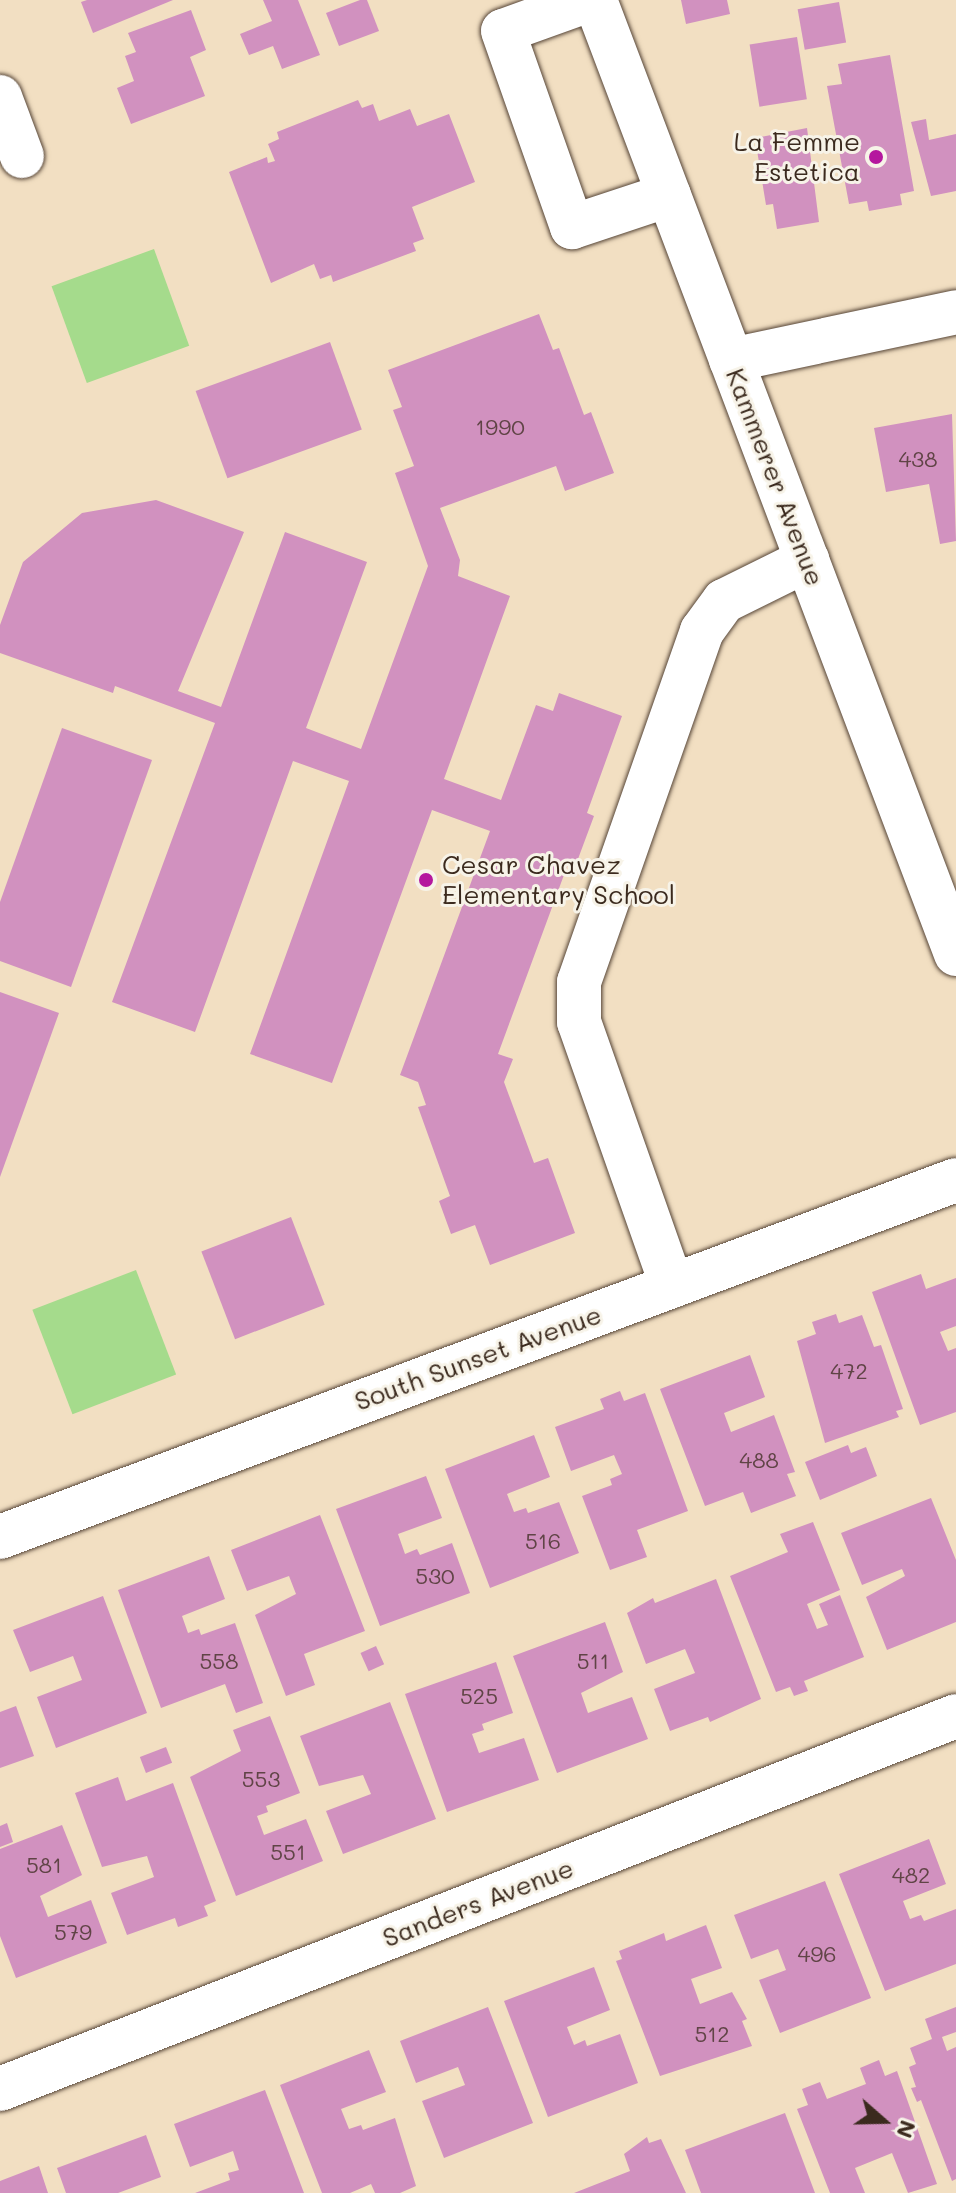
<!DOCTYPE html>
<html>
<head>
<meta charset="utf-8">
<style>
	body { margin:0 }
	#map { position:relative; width:956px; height:2193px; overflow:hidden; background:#f2dfc2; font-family:Mali,sans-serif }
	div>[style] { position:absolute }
	.green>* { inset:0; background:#a5db8c; transform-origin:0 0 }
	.building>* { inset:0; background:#d191bf; transform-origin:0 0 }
	.roads { filter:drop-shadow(0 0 2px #564537) drop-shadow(0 0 2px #564537) }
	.minor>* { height:44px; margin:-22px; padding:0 22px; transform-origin:22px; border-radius:22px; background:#fff }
	.dots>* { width:22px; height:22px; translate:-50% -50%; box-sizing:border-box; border:4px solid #f7f3e8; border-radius:50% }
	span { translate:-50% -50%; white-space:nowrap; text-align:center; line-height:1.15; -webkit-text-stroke:6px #f7f3e8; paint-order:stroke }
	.number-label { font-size:22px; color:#604446 }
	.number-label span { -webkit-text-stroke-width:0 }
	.poi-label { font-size:26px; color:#3b2a1e }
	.right { translate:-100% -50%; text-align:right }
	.left { translate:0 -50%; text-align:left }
	.street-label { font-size:26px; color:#3b2a1e }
	.north { position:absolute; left:844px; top:2081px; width:80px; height:80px; -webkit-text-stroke:6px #f7f3e8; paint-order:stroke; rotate:110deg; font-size:22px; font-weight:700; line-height:32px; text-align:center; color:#3b2a1e }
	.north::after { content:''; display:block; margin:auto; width:28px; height:36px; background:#3b2a1e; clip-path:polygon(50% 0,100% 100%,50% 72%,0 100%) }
</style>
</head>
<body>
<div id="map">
	<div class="green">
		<div style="left:154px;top:249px;width:103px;height:109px;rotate:70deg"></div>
		<div style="left:136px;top:1270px;width:112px;height:111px;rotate:69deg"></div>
	</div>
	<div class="building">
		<div style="clip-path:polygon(87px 0,173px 0,93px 33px,81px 2px)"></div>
		<div style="clip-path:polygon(263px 0,298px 0,320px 55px,282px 69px,273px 46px,249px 55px,240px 34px,272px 21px)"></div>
		<div style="clip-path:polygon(360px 0,367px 0,379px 31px,339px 46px,326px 13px)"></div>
		<div style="clip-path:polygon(681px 0,727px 0,730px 14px,686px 24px)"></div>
		<div style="left:839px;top:2px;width:41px;height:42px;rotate:80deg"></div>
		<div style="clip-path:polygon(191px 10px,206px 50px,190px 57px,205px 96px,131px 124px,117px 88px,134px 81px,125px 56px,136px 52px,128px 33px)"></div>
		<div style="left:797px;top:37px;width:63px;height:48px;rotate:81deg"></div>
		<div style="clip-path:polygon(890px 55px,914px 191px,900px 194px,902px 205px,869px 211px,867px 201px,849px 204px,827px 86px,842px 84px,838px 64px)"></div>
		<div style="clip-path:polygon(358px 100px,362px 108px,373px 104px,379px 121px,410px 109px,417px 126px,449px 114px,475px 182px,412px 207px,424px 239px,413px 243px,416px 251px,333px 282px,331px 275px,320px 279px,314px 264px,271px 283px,229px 172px,267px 157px,268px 163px,275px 161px,268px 144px,279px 139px,277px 132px)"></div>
		<div style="clip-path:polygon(926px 119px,929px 140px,956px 134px,956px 191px,931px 196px,911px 122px)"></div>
		<div style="clip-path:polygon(807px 128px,819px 222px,777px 229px,773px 204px,766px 205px,755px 138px)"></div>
		<div style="clip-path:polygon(539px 314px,553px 350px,559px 348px,584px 415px,591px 412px,614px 473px,565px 491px,556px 466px,440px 508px,460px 560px,458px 576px,510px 596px,444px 779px,501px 800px,536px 705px,553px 711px,559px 693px,622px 716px,587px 813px,594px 816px,575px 867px,568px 864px,498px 1054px,513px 1059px,504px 1082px,534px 1163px,548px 1158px,575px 1233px,490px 1265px,475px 1225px,451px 1234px,439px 1201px,450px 1196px,418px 1107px,426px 1105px,418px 1082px,400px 1075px,490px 831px,432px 810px,332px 1083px,250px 1054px,349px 781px,293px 761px,195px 1032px,112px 1002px,215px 723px,115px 686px,113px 693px,0 653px,0 625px,23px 562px,82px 513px,156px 500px,244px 532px,178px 691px,221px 707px,285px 532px,367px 562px,306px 728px,361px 749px,428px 566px,395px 473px,414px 466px,393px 410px,402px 407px,388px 370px)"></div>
		<div style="left:330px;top:342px;width:93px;height:143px;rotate:70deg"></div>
		<div style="clip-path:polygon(952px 414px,956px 541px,940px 544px,929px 484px,886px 492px,874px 428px)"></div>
		<div style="clip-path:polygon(62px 728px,152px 760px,71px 987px,0 961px,0 902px)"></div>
		<div style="clip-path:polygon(0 992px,59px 1013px,0 1177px)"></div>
		<div style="left:291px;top:1217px;width:94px;height:96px;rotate:69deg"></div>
		<div style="clip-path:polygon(921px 1274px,926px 1289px,956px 1278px,956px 1326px,940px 1332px,948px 1351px,956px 1348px,956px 1412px,920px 1425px,872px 1292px)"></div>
		<div style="clip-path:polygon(836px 1314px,839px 1323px,862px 1315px,874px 1347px,881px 1345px,903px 1409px,896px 1411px,899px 1417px,825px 1443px,797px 1341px,816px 1334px,812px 1322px)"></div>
		<div style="clip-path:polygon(750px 1355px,765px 1397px,724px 1413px,731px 1432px,774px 1415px,795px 1472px,787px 1474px,796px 1496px,751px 1513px,743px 1492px,705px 1506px,660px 1389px)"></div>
		<div style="clip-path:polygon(620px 1391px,624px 1401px,645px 1393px,688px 1511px,637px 1530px,647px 1557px,610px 1570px,582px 1496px,612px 1485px,610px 1479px,622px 1474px,614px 1455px,571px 1471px,555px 1427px,604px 1409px,600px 1399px)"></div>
		<div style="clip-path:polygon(534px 1435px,550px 1477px,507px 1494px,514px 1512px,526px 1508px,528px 1513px,559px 1502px,579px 1553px,490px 1588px,445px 1469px)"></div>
		<div style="clip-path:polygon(848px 1445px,851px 1453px,866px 1447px,877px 1476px,820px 1500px,805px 1462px)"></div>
		<div style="clip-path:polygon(426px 1476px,442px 1518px,398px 1534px,405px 1554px,417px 1549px,420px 1555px,452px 1543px,470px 1593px,380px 1626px,336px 1509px)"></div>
		<div style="clip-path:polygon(931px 1498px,956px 1560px,956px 1622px,887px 1650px,866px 1597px,905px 1576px,902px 1569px,862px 1585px,841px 1533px)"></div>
		<div style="clip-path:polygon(320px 1515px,365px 1631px,304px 1654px,315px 1685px,286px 1696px,255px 1615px,296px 1594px,289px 1576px,247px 1591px,231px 1550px)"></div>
		<div style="clip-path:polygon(813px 1522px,840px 1590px,807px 1604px,817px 1629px,828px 1625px,819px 1604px,840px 1595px,864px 1657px,804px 1681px,808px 1691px,794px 1696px,790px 1687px,776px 1692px,730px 1576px,788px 1552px,780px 1534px)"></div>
		<div style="clip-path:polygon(209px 1556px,225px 1599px,182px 1616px,188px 1633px,199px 1629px,201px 1635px,235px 1623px,263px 1703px,236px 1713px,225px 1684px,161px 1708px,118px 1590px)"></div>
		<div style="clip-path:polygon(716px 1579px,761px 1699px,710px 1722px,708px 1717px,670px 1731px,654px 1689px,695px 1673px,685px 1649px,646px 1664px,627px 1613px,653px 1598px,655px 1603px)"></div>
		<div style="clip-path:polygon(103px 1596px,147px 1713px,56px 1748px,37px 1697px,82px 1680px,73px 1656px,30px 1672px,13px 1630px)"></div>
		<div style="clip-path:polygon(605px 1622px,623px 1672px,581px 1693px,588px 1713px,632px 1697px,648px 1739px,557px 1773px,513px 1656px)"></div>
		<div style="left:376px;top:1646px;width:20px;height:17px;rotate:66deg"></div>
		<div style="clip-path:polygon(496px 1662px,513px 1713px,482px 1724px,484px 1730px,472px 1734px,479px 1753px,524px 1738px,539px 1780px,447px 1812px,405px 1694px)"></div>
		<div style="clip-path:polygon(390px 1702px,436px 1819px,343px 1854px,326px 1811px,371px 1794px,363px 1775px,319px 1786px,300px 1736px)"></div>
		<div style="clip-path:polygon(16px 1706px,34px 1756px,0 1768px,0 1712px)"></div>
		<div style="clip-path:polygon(270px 1716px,300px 1793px,266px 1806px,268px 1812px,257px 1816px,264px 1835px,306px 1819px,323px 1861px,236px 1896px,190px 1777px,241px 1751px,233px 1730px)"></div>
		<div style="left:166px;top:1747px;width:17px;height:28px;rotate:69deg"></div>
		<div style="clip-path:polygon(118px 1777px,126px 1801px,173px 1783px,216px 1901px,204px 1906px,208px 1916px,178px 1927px,175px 1918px,127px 1935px,111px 1893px,154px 1877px,147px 1856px,102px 1867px,75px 1793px)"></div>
		<div style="clip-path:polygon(7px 1823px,13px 1842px,0 1847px,0 1826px)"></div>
		<div style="clip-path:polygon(62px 1825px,82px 1875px,40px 1896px,48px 1917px,91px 1900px,107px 1943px,16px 1978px,0 1936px,0 1849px)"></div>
		<div style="clip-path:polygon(929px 1839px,946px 1884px,903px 1901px,910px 1919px,921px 1915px,924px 1921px,956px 1909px,956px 1964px,885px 1991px,839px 1874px)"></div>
		<div style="clip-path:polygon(825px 1881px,871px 1998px,780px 2033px,759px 1980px,786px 1970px,778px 1949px,751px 1959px,734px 1915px)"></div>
		<div style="clip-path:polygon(706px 1925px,722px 1968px,691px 1979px,700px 2004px,732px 1992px,747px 2019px,742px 2021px,752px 2046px,660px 2076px,616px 1961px,622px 1959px,619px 1951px,664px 1933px,666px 1941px)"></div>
		<div style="clip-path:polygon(594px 1967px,610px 2010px,567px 2027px,574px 2045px,585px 2040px,587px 2046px,620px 2034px,638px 2083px,548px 2117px,504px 2001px)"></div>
		<div style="clip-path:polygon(488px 2007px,533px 2123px,444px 2158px,422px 2101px,465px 2085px,458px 2067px,416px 2083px,400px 2041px)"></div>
		<div style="clip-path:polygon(956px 2007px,956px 2032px,942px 2037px,947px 2051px,956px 2047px,956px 2179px,952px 2181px,921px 2100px,917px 2102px,911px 2088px,916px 2087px,909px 2067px,916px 2064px,910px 2048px,932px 2039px,925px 2019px)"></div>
		<div style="clip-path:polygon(369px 2050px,386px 2092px,341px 2109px,349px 2129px,361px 2125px,363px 2130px,395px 2118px,416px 2186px,400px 2193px,375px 2193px,371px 2184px,350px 2193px,322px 2193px,280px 2085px)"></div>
		<div style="clip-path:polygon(879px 2060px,885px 2076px,897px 2071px,937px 2184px,908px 2193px,892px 2153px,855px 2168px,865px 2193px,830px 2193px,797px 2109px,808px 2105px,802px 2089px,820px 2082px,827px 2099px,866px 2084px,860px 2068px)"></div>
		<div style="clip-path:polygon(265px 2090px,304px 2193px,195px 2193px,230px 2180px,228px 2173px,239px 2170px,233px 2151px,190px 2167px,174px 2124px)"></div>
		<div style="clip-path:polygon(785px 2113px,815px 2193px,701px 2193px,685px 2150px)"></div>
		<div style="clip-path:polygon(146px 2135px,161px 2177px,118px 2193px,66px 2193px,57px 2168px)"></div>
		<div style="clip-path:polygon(647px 2137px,649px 2143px,661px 2139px,686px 2193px,574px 2193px,630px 2171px,624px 2154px)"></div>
		<div style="clip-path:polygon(39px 2166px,48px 2193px,0 2193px,0 2181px)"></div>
	</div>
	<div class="roads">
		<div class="minor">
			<div style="left:589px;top:0;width:91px;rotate:160.2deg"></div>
			<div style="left:503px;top:31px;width:208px;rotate:70.6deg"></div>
			<div style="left:572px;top:227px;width:102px;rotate:-18.3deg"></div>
			<div style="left:595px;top:0;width:1020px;rotate:69.27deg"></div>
			<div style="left:0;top:97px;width:63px;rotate:69.6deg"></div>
			<div style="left:731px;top:360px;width:230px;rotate:-12deg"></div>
			<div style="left:672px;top:1286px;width:280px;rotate:-109.4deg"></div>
			<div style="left:579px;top:1022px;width:40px;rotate:-90deg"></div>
			<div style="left:579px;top:982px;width:372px;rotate:-70.7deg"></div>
			<div style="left:702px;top:631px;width:37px;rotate:-54deg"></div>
			<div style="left:724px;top:601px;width:93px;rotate:-26.3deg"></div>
			<div style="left:0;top:1537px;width:1020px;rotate:-20.48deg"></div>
			<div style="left:0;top:2089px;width:1026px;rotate:-21.31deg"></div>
		</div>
	</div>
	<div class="dots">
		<div style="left:876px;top:157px;background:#b5179e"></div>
		<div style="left:426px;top:880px;background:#b5179e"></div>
	</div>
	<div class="number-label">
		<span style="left:500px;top:427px">1990</span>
		<span style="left:918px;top:459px">438</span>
		<span style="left:849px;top:1371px">472</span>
		<span style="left:759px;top:1460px">488</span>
		<span style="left:543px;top:1541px">516</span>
		<span style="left:435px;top:1576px">530</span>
		<span style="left:219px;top:1661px">558</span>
		<span style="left:593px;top:1661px">511</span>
		<span style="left:479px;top:1696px">525</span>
		<span style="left:261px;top:1779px">553</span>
		<span style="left:288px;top:1852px">551</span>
		<span style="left:44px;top:1865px">581</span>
		<span style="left:911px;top:1875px">482</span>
		<span style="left:73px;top:1932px">579</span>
		<span style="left:817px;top:1954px">496</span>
		<span style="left:712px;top:2034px">512</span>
	</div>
	<div class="poi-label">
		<span class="right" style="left:860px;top:157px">La Femme<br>Estetica</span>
		<span class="left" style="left:442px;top:880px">Cesar Chavez<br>Elementary School</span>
	</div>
	<div class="street-label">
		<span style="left:775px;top:477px;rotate:69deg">Kammerer Avenue</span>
		<span style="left:478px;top:1358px;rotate:-20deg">South Sunset Avenue</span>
		<span style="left:478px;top:1903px;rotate:-21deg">Sanders Avenue</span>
	</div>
	<div class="north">N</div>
</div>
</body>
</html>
